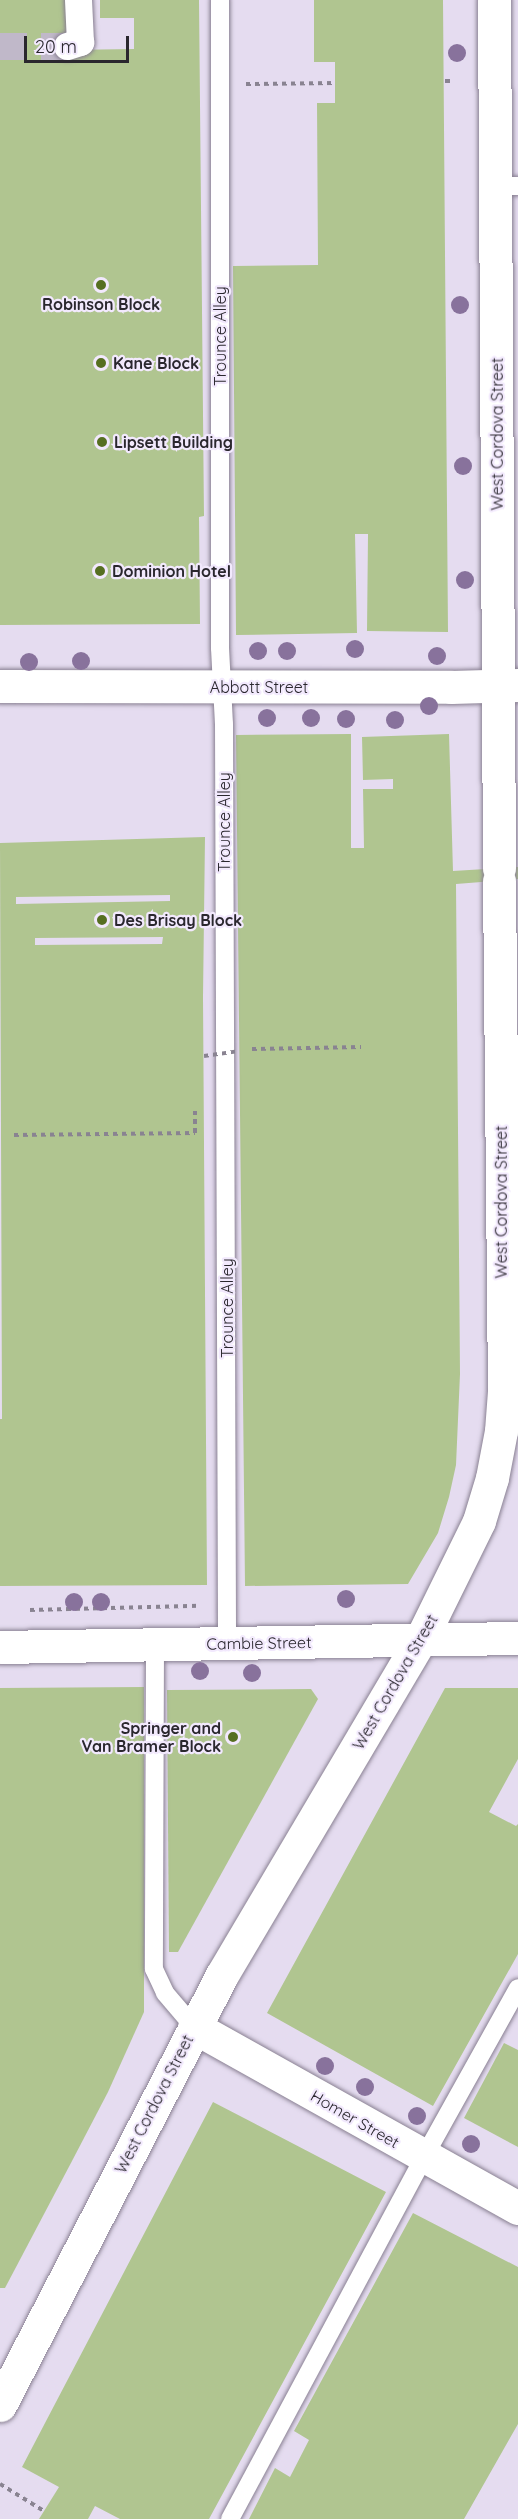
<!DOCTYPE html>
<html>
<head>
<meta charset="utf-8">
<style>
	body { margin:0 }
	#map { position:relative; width:518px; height:2519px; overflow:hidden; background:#e5dcf0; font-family:Quicksand,sans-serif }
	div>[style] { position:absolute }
	.building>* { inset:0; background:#b0c590 }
	.pedestrian-tunnel>* { height:27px; margin-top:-13.5px; transform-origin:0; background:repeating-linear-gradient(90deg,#c0b8c9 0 27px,transparent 0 41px) }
	.path>* { height:4px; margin-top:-2px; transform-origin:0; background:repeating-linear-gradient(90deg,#898391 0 4.5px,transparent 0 9px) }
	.roads { filter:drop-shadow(0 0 2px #898092) drop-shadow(0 0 2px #898092) }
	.service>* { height:18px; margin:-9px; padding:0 9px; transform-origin:9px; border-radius:9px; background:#fff }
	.pedestrian>* { height:27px; margin:-13.5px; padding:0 13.5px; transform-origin:13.5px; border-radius:13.5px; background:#fff }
	.tertiary>* { height:33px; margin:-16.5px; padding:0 16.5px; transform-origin:16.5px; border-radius:16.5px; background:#fff }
	.secondary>* { height:33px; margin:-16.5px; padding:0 16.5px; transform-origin:16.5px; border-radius:16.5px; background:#fff }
	.path-bridge>* { height:4px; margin-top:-2px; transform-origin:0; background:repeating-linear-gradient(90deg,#898391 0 4.5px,transparent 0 9px) }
	.trees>* { width:18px; height:18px; margin:-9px; border-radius:50%; background:#88729c }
	.dots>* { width:16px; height:16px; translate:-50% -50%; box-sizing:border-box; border:3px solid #f2e9fd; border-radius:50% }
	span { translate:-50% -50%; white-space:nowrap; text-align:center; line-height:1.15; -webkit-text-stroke:4.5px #f2e9fd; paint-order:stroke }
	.poi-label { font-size:16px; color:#2a272e; font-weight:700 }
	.left { translate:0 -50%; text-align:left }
	.right { translate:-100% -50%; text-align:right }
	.street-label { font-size:16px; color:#2a272e }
	.scale { position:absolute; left:24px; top:36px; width:105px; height:27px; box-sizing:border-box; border:3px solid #2a272e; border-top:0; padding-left:8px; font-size:18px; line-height:21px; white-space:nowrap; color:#2a272e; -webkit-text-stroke:4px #f2e9fd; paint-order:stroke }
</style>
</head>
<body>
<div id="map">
	<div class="building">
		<div style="clip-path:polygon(0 0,66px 0,67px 50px,134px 49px,134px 18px,100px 18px,100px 0,199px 0,204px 516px,199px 517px,200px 624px,0 625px)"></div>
		<div style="clip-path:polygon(314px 0,443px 0,448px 632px,367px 631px,368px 534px,355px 534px,357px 633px,236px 635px,233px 266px,318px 265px,317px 103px,335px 103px,335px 62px,314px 62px)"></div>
		<div style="clip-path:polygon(351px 734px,351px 848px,364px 848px,363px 789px,393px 789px,393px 779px,363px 780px,362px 737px,449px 734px,453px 871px,518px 867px,518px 879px,456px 884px,460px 1374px,456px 1465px,449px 1497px,438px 1533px,408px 1584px,245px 1586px,236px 735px)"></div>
		<div style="clip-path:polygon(evenodd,205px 837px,203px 997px,207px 1585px,0 1586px,0 1419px,2px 1419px,0 843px,205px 837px,170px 895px,170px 901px,16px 904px,16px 897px,170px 895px,205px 837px,163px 937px,162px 944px,35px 945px,35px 938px,163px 937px)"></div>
		<div style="clip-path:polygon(144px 1687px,144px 2012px,108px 2092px,72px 2161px,5px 2288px,0 2288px,0 1688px)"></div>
		<div style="clip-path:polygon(445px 1688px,518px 1688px,518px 1759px,489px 1812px,516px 1826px,518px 1824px,518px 1954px,433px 2106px,267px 2013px)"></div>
		<div style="clip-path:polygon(311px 1689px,318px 1699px,178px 1952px,169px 1952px,167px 1690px)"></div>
		<div style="clip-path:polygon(504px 2043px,518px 2050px,518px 2147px,464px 2118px)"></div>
		<div style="clip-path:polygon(213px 2102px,386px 2192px,209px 2519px,120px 2519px,95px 2506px,88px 2519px,39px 2519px,59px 2487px,22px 2467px)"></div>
		<div style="clip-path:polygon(413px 2213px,518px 2267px,518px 2424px,464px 2519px,249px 2519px,275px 2468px,290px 2477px,309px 2440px,294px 2431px)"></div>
	</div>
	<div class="pedestrian-tunnel">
		<div style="left:0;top:46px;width:67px"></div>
	</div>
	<div class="path">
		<div style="left:445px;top:81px;width:8px"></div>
		<div style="left:246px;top:84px;width:89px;rotate:-0.6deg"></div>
		<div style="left:252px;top:1049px;width:109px;rotate:-1.1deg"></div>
		<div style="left:14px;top:1135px;width:181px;rotate:-0.6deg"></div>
		<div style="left:195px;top:1133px;width:22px;rotate:-90deg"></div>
		<div style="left:30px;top:1610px;width:169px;rotate:-1.4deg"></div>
		<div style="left:0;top:2484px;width:52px;rotate:31.5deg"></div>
	</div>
	<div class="roads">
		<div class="service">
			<div style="left:220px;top:0;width:648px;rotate:90deg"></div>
			<div style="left:220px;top:648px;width:76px;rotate:87deg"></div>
			<div style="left:224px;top:724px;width:920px;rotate:89.81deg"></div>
			<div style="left:495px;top:186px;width:23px"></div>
			<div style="left:155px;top:1645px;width:324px;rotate:90.2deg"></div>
			<div style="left:154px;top:1969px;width:26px;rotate:65deg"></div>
			<div style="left:165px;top:1993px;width:45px;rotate:49.5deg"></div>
			<div style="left:230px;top:2519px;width:411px;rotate:-61.8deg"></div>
			<div style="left:424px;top:2157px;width:193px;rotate:-60.9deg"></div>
		</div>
		<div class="pedestrian">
			<div style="left:67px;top:46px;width:14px;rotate:-17deg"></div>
			<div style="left:80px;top:42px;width:42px;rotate:-92.7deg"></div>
		</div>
		<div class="tertiary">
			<div style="left:0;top:686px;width:451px;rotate:0.1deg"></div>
			<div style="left:451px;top:687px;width:67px;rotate:-1.7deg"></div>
			<div style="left:194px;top:2027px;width:371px;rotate:29.2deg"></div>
		</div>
		<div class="secondary">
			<div style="left:494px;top:0;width:868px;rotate:89.67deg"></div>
			<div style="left:0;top:1647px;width:518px;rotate:-1deg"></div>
			<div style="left:0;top:2405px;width:484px;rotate:-62.7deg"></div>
			<div style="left:222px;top:1975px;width:391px;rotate:-59.4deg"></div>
			<div style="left:421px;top:1639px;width:131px;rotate:-63.8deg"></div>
			<div style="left:479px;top:1521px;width:45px;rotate:-73.2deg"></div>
			<div style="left:492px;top:1478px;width:48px;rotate:-79.2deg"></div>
			<div style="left:501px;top:1431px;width:40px;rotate:-85.7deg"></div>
			<div style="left:504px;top:1391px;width:510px;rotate:-90.56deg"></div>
		</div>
	</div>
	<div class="path-bridge">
		<div style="left:204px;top:1056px;width:35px;rotate:-8deg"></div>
	</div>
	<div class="trees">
		<div style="left:457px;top:53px"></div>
		<div style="left:460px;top:305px"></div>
		<div style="left:463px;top:466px"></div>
		<div style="left:465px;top:580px"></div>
		<div style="left:355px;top:649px"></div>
		<div style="left:258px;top:651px"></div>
		<div style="left:287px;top:651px"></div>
		<div style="left:437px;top:656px"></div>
		<div style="left:81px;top:661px"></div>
		<div style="left:29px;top:662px"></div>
		<div style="left:429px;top:706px"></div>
		<div style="left:267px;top:718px"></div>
		<div style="left:311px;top:718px"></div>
		<div style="left:346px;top:719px"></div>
		<div style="left:395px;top:720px"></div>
		<div style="left:346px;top:1599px"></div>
		<div style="left:74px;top:1602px"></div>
		<div style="left:101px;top:1602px"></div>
		<div style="left:200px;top:1671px"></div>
		<div style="left:252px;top:1673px"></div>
		<div style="left:325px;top:2066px"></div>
		<div style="left:365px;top:2087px"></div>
		<div style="left:417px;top:2116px"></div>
		<div style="left:471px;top:2144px"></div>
	</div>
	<div class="dots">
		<div style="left:101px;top:285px;background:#566f21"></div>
		<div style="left:101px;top:363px;background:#566f21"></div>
		<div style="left:102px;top:442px;background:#566f21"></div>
		<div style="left:100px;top:571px;background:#566f21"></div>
		<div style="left:102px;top:920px;background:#566f21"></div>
		<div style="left:233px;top:1737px;background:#566f21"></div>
	</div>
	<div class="poi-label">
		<span style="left:101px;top:304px">Robinson Block</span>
		<span class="left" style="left:113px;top:363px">Kane Block</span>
		<span class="left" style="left:114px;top:442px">Lipsett Building</span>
		<span class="left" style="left:112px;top:571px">Dominion Hotel</span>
		<span class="left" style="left:114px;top:920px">Des Brisay Block</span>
		<span class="right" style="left:221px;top:1737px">Springer and<br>Van Bramer Block</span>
	</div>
	<div class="street-label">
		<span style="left:220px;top:336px;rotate:-90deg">Trounce Alley</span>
		<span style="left:497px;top:434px;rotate:-90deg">West Cordova Street</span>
		<span style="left:259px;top:687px">Abbott Street</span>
		<span style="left:224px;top:822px;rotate:-90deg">Trounce Alley</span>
		<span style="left:501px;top:1202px;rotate:-90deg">West Cordova Street</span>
		<span style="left:227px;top:1308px;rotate:-90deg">Trounce Alley</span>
		<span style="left:259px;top:1643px;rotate:-1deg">Cambie Street</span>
		<span style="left:395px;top:1682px;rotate:-60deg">West Cordova Street</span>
		<span style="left:154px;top:2104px;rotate:-63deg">West Cordova Street</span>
		<span style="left:355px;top:2119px;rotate:30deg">Homer Street</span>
	</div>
	<div class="scale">20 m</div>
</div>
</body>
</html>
